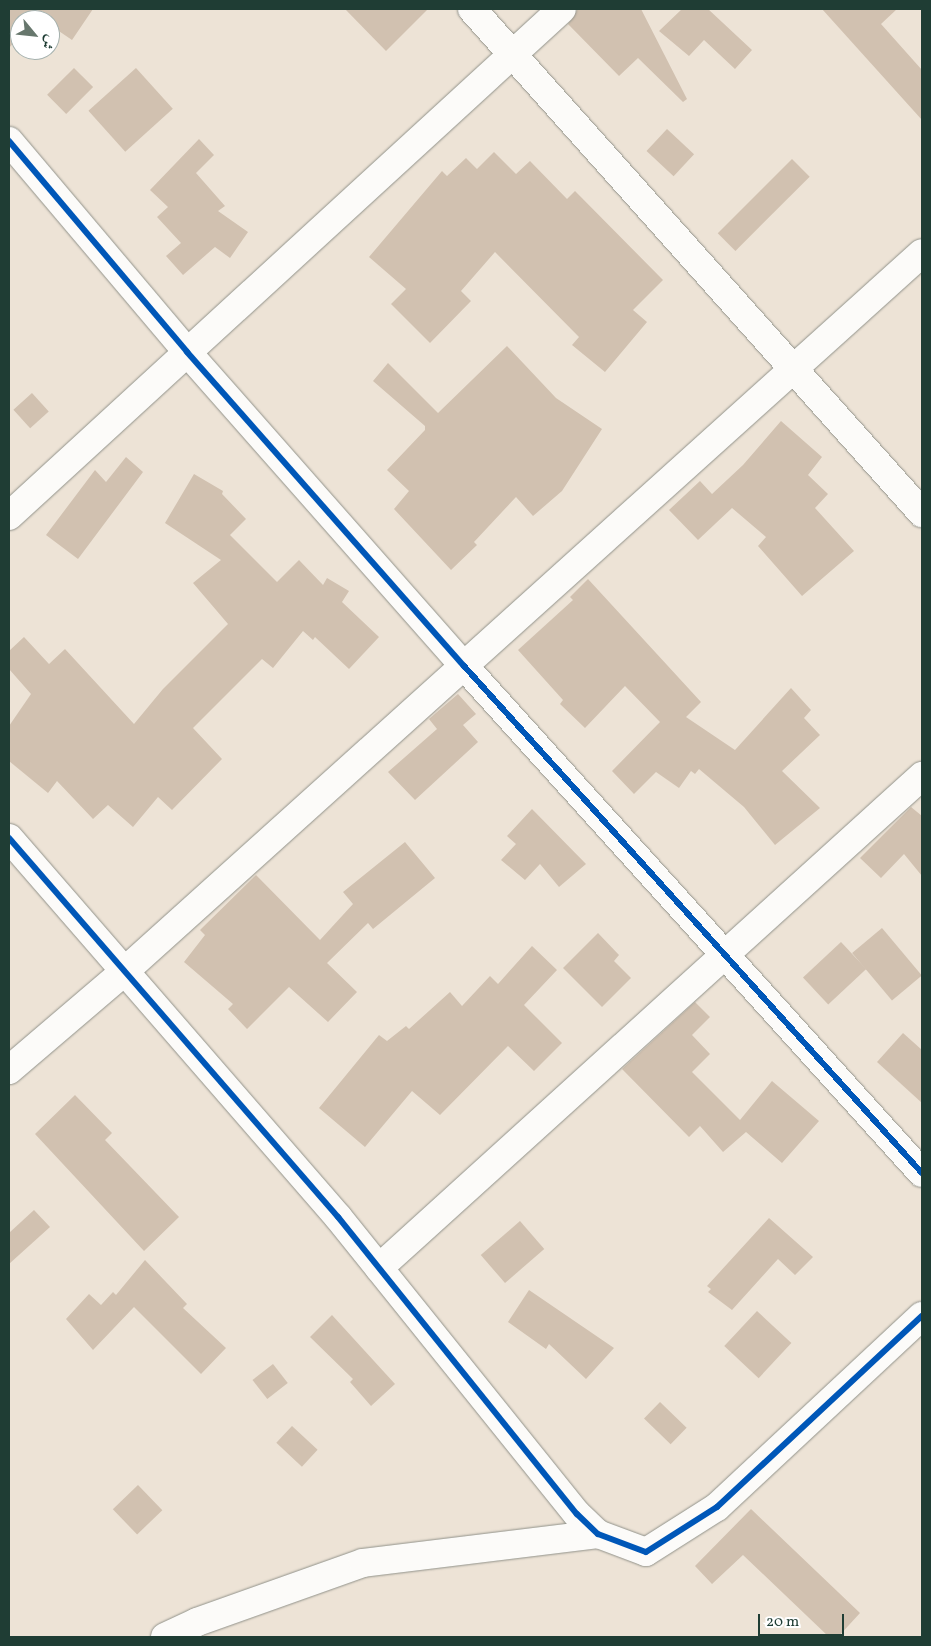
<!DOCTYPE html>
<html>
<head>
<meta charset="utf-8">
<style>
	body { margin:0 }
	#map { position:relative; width:931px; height:1646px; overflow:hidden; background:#ede3d6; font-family:Vollkorn,Amiri,serif }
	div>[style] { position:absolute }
	.building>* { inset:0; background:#d1c1b0; transform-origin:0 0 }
	.roads { filter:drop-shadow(0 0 1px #91928a) drop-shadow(0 0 1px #91928a) }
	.minor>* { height:28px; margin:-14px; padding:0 14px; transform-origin:14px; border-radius:14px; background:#fcfbf9 }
	.cycleway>* { height:6px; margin:-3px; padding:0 3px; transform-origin:3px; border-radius:3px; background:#0057b8 }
	span { translate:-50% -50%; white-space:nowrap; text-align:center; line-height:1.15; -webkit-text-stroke:4px #fff; paint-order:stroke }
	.frame { position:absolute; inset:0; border:10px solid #1f3d34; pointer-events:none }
	.north { position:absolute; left:10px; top:10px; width:50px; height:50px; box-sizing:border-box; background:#fff; border:1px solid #a5b1ae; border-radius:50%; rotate:118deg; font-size:14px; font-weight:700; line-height:20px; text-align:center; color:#1f3d34 }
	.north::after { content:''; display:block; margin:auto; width:18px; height:22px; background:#67776d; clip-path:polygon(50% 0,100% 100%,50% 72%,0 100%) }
	.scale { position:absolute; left:758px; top:1614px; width:86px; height:22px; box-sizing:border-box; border:2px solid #1f3d34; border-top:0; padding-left:6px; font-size:15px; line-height:18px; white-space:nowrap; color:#1f3d34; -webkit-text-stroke:4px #fff; paint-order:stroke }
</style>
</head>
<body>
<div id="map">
	<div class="building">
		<div style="clip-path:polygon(9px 9px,93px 9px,72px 40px,50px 25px,50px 20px,38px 17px,35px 20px,20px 20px,20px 36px,9px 48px)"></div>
		<div style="clip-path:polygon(345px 9px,428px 9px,386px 51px)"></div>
		<div style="clip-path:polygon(641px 9px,687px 99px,683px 102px,638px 58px,619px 76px,568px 24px,578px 9px)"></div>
		<div style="clip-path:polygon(682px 9px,708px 9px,752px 50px,735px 69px,704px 40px,689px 56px,659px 31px)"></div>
		<div style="clip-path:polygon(822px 9px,897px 9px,881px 24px,922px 70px,922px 120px)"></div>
		<div style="left:74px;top:68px;width:27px;height:38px;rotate:45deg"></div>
		<div style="left:136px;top:68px;width:55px;height:64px;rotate:48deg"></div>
		<div style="left:667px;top:129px;width:37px;height:30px;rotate:43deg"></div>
		<div style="clip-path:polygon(199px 139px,214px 155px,196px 173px,225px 206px,218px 211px,248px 232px,230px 258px,215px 247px,183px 275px,166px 256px,181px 243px,157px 217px,168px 207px,150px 190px)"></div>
		<div style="clip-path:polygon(494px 152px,516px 174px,530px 161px,567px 199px,575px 191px,663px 280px,633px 310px,647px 322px,605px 372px,572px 345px,579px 337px,495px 252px,461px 291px,471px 301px,430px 343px,391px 304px,406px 289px,369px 257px,442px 171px,447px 176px,466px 158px,477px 169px)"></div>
		<div style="left:792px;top:159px;width:25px;height:105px;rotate:45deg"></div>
		<div style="clip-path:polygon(507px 346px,556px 398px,602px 429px,562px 491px,533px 516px,516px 497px,474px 542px,477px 545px,451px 570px,394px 509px,409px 491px,387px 470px,425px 430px,425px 426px,373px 381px,388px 363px,438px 413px)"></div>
		<div style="left:32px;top:393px;width:25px;height:25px;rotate:48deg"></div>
		<div style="clip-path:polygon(781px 421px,822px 457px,808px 475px,828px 494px,815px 508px,854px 551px,802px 596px,758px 546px,766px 537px,732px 508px,698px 540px,669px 510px,700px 481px,712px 494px,743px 465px)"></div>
		<div style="clip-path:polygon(126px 457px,143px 472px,78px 559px,46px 535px,95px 470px,106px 482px)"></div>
		<div style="clip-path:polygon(194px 474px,223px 491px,222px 494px,246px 519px,230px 535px,277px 582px,299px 560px,323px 585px,327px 578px,349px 591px,342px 602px,379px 637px,349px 669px,315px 637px,313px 640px,303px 631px,273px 668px,262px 659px,193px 728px,222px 759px,172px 810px,158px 797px,133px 827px,108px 805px,93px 819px,57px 781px,48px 793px,9px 761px,9px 726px,31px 694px,9px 669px,9px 651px,24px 637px,49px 664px,65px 649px,134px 724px,163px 689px,228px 624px,193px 583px,221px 560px,165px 523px)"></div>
		<div style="clip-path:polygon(588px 579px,701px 702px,686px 717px,735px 750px,791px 688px,811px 710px,804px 718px,820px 735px,782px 771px,820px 808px,775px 845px,744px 807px,699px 769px,695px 774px,691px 771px,679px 788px,656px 772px,634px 794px,612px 771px,660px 722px,625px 686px,585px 728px,560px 704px,563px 700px,518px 650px,573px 600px,570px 597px)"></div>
		<div style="clip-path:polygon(458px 694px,476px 714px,463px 725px,478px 742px,415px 800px,388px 772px,437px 729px,429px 719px)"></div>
		<div style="clip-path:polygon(911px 807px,922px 816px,922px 876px,904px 854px,881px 878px,860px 858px)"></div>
		<div style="clip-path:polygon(532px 809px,586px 864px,559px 887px,540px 864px,525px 880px,501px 860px,516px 844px,507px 836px)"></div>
		<div style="clip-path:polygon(405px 842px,435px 878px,373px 929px,368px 923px,327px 963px,357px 992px,328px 1022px,289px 987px,247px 1029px,228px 1009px,233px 1004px,184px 962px,205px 935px,200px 930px,256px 875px,320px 940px,353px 904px,343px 892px)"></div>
		<div style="left:882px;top:928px;width:62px;height:39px;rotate:50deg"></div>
		<div style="clip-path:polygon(598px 933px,619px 955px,614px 961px,631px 978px,602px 1007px,563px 968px)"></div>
		<div style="left:841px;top:942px;width:37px;height:52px;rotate:47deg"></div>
		<div style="clip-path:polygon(532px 946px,557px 970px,524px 1005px,562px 1043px,534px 1071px,508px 1046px,440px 1115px,412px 1091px,365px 1147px,319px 1108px,379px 1035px,387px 1041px,406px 1026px,409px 1029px,450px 992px,462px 1006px,490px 976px,498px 984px)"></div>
		<div style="clip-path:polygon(695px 1002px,710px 1017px,692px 1035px,710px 1054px,692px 1072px,740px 1120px,772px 1081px,819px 1121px,782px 1163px,746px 1132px,723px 1152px,700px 1126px,689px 1137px,622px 1069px)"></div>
		<div style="clip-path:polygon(903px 1033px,922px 1050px,922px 1103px,877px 1062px)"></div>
		<div style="clip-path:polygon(75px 1095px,112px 1133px,105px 1140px,179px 1217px,144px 1251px,35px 1134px)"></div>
		<div style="clip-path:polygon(34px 1210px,50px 1227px,9px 1264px,9px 1233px)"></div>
		<div style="clip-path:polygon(769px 1218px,813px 1257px,795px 1275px,778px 1259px,732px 1310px,708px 1292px,711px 1289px,707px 1286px)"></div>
		<div style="left:520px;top:1221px;width:37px;height:52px;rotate:49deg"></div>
		<div style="clip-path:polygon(145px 1260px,187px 1304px,183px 1308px,226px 1348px,201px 1374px,134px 1307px,93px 1350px,66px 1319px,89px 1294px,101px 1305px,113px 1292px,116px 1295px)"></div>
		<div style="clip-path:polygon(529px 1290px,614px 1348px,586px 1379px,549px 1344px,546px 1349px,508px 1322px)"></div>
		<div style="left:757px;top:1311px;width:47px;height:48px;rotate:43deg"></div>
		<div style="clip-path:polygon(332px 1315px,395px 1384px,371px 1406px,350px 1382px,353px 1379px,310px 1337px)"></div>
		<div style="left:273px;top:1364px;width:24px;height:26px;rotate:52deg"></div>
		<div style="left:660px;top:1402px;width:37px;height:23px;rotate:44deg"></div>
		<div style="left:292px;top:1426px;width:35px;height:23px;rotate:43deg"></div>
		<div style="left:138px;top:1485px;width:35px;height:35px;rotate:46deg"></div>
		<div style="clip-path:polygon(751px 1509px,860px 1613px,838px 1637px,829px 1637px,743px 1555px,712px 1584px,695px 1566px)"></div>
	</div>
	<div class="roads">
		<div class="minor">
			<div style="left:472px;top:9px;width:676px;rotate:48.24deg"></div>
			<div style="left:9px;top:141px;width:276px;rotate:49.8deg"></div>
			<div style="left:187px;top:352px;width:419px;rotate:48.6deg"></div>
			<div style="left:464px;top:666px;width:683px;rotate:47.91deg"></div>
			<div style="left:9px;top:516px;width:750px;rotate:-42.52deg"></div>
			<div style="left:9px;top:838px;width:502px;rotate:49.04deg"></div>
			<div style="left:338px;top:1217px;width:381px;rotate:51.2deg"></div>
			<div style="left:577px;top:1514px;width:29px;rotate:44deg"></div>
			<div style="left:598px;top:1534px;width:51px;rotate:20.6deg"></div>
			<div style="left:646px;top:1552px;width:84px;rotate:-32.4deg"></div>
			<div style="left:717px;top:1507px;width:280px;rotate:-43deg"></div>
			<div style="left:9px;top:1070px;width:154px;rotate:-40.5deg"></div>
			<div style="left:126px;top:970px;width:1071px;rotate:-42.01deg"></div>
			<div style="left:379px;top:1268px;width:733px;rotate:-42.18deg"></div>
			<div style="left:165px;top:1637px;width:35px;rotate:-25deg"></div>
			<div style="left:197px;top:1622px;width:176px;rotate:-19.6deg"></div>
			<div style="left:363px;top:1563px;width:237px;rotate:-7deg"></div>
		</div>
	</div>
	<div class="cycleway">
		<div style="left:9px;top:141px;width:276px;rotate:49.8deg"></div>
		<div style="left:187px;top:352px;width:419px;rotate:48.6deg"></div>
		<div style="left:464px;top:666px;width:683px;rotate:47.91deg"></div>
		<div style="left:9px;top:838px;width:502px;rotate:49.04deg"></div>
		<div style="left:338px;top:1217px;width:381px;rotate:51.2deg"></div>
		<div style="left:577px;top:1514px;width:29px;rotate:44deg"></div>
		<div style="left:598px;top:1534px;width:51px;rotate:20.6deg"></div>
		<div style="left:646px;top:1552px;width:84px;rotate:-32.4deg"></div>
		<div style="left:717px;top:1507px;width:280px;rotate:-43deg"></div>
	</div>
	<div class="frame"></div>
	<div class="north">ش</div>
	<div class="scale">20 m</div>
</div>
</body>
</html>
